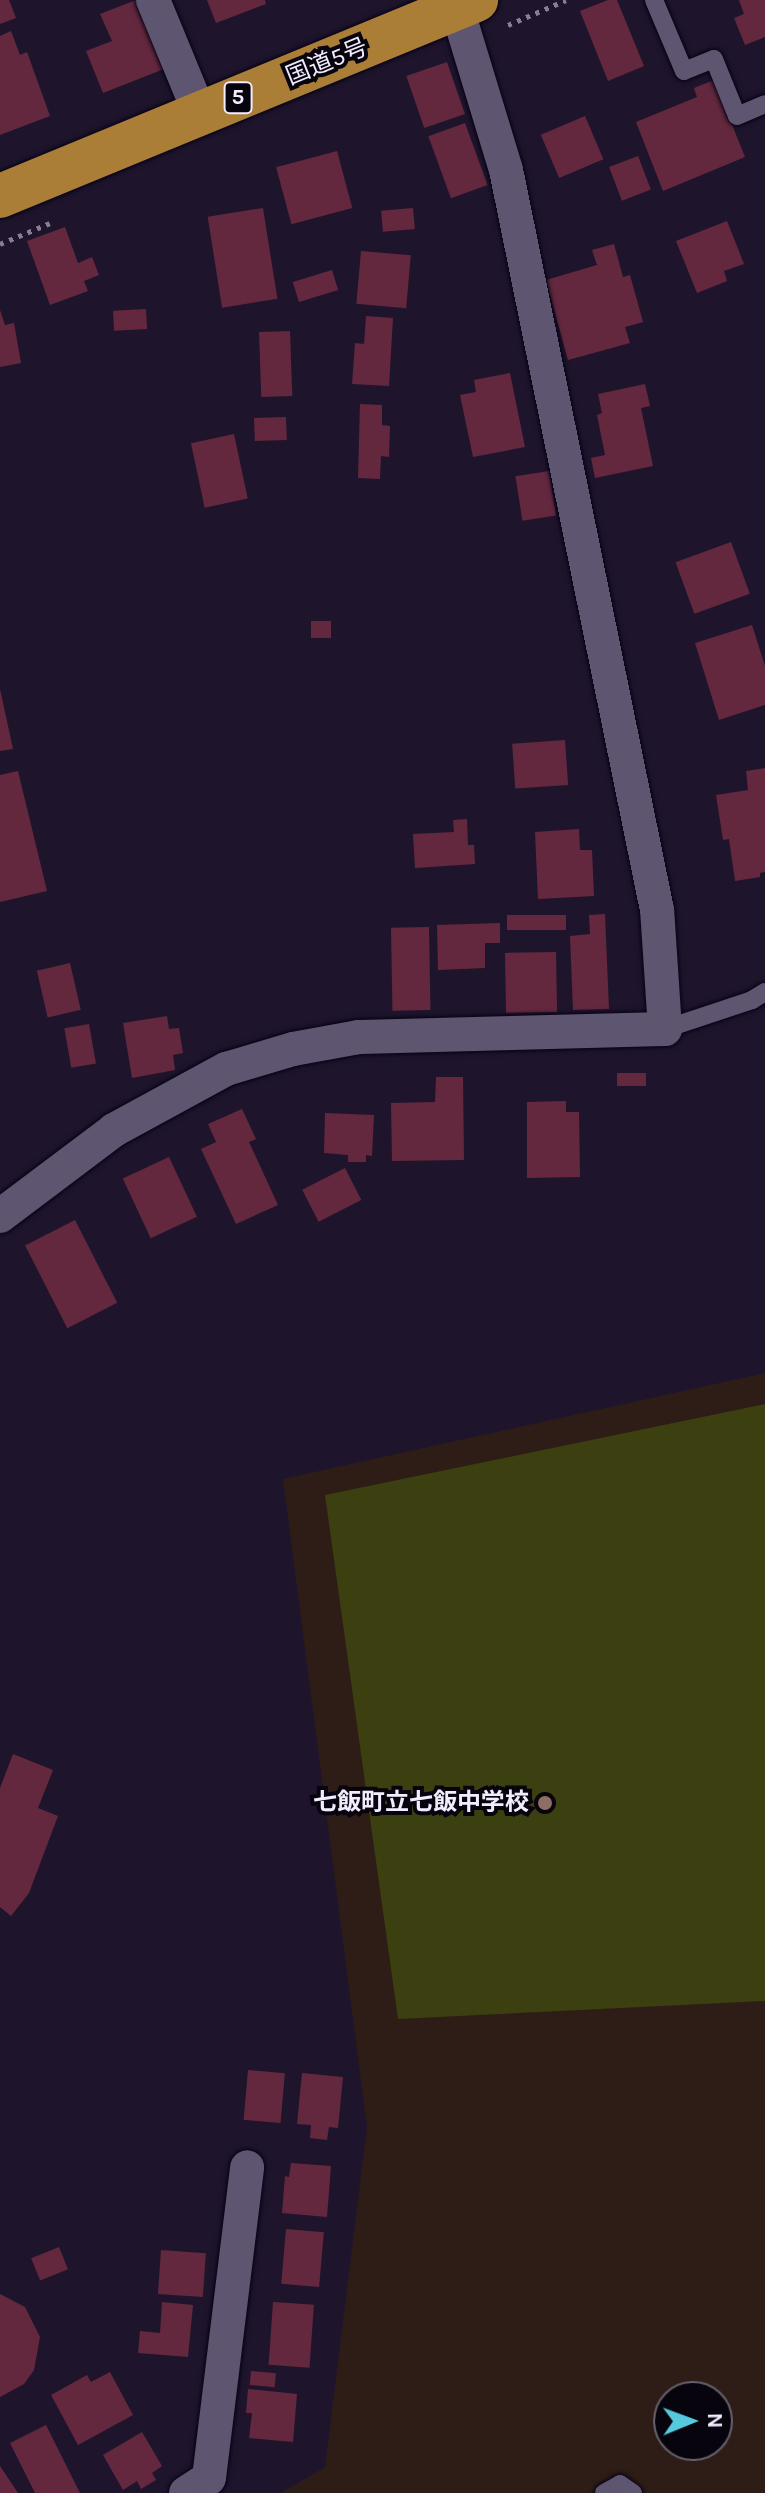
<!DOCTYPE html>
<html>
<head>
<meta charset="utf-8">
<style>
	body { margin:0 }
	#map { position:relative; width:765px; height:2493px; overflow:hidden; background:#1e152d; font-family:Karla,"Noto Sans JP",sans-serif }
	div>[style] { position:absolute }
	.education>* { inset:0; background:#2e1d16 }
	.green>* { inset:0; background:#3c3f10 }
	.building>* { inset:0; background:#63283e; transform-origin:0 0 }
	.path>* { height:5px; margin-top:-2.5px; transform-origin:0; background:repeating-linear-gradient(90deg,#867f93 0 4px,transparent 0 10px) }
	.roads { filter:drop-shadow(0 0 2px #080214) drop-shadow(0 0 2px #080214) }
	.service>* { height:18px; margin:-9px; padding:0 9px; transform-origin:9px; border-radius:9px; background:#5e5571 }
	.minor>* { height:34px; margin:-17px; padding:0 17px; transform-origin:17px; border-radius:17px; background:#5e5571 }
	.trunk>* { height:44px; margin:-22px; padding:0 22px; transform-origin:22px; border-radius:22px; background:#ab7e38 }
	.dots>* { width:22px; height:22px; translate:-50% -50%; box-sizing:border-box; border:4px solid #07040d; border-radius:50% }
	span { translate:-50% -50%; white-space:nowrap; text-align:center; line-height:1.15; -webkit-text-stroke:8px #07040d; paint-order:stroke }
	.shield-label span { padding:2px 6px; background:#07040d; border:2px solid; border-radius:6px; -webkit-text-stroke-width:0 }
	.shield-label { font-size:22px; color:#f2edfe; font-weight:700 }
	.street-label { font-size:24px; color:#f2edfe }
	.poi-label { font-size:24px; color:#f2edfe; font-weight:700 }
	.right { translate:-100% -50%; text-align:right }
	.north { position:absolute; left:653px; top:2381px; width:80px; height:80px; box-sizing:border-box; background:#07040d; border:2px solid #65616d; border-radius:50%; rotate:89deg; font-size:22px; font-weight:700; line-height:32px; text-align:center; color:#f2edfe }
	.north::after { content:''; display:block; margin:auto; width:28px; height:36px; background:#55cadf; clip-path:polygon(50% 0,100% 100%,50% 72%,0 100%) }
</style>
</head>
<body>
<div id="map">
	<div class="education">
		<div style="clip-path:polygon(evenodd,765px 1373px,765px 2493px,281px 2493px,325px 2467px,367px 2127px,283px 1479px,765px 1373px,669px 2397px,717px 2397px,717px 2445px,669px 2445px,669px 2397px)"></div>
	</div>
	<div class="green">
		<div style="clip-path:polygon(765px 1404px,765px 2001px,398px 2019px,325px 1495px)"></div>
	</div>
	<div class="building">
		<div style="clip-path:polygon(0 0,9px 0,16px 18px,0 24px)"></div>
		<div style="clip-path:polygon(136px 0,142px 0,164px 69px,103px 93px,86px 51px,112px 41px,100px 14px)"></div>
		<div style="clip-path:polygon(207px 0,265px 0,266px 4px,216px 23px)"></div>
		<div style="clip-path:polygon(608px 0,617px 0,644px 66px,608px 81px,580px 11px)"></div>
		<div style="clip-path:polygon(739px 0,765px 0,765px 37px,745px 45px,734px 18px,744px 14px)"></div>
		<div style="clip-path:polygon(11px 31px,20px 55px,27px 52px,50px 116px,0 135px,0 36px)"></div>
		<div style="left:447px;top:62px;width:55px;height:43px;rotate:71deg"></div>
		<div style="clip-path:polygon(714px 80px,745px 157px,663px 191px,636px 122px,697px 97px,694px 88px)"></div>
		<div style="left:585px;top:116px;width:47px;height:48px;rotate:67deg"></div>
		<div style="left:465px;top:123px;width:66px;height:39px;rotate:70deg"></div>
		<div style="left:337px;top:151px;width:59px;height:63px;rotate:75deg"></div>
		<div style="left:638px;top:156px;width:36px;height:31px;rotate:69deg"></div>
		<div style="left:263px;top:208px;width:92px;height:56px;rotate:81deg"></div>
		<div style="left:413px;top:208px;width:21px;height:32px;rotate:85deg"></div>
		<div style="clip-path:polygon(727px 221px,744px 264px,724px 271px,727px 281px,697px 293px,676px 241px)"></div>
		<div style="clip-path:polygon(65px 227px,78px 263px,92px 257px,99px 275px,84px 281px,88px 291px,50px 305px,27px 241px)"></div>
		<div style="clip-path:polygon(614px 244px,623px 277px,630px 275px,643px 322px,625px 327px,630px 343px,568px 360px,546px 280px,597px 265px,592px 250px)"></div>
		<div style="left:361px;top:251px;width:50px;height:53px;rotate:5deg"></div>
		<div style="left:332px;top:270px;width:21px;height:41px;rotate:73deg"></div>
		<div style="left:146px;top:309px;width:20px;height:33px;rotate:87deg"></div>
		<div style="clip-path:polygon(0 310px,5px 325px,14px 323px,21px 363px,0 367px)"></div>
		<div style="clip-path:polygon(366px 316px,393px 318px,389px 386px,352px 384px,355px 343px,364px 344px)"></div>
		<div style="left:290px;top:331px;width:65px;height:31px;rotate:88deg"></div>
		<div style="clip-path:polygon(510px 373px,525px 447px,473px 457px,460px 395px,476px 392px,474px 380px)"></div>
		<div style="clip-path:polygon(645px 384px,650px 406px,641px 408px,653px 466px,595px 478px,591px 458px,605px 455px,597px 415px,602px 413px,598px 394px)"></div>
		<div style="clip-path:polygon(360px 404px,382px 405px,382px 425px,390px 426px,389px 457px,381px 456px,380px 479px,358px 478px)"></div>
		<div style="left:286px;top:417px;width:23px;height:32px;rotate:88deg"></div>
		<div style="left:234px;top:434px;width:66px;height:44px;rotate:78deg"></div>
		<div style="left:549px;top:471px;width:45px;height:34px;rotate:81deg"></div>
		<div style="left:731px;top:542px;width:55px;height:59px;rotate:70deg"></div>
		<div style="left:311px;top:621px;width:20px;height:17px"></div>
		<div style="clip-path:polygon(752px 625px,765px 666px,765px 705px,719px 720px,695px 643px)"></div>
		<div style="clip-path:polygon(0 689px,13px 749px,0 751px)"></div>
		<div style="left:565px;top:740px;width:45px;height:53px;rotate:86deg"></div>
		<div style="clip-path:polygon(765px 768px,765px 872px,760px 873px,760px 877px,735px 881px,729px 839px,723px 840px,716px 795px,748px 790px,746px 771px)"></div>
		<div style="clip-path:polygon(18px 771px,47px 891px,0 902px,0 775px)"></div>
		<div style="clip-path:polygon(467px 819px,468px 845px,474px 845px,475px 864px,415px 868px,413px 834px,454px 832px,453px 820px)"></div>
		<div style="clip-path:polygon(579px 829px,580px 850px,592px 850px,594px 896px,538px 899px,535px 832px)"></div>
		<div style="clip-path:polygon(605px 914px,609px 1009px,573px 1010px,570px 936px,590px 934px,589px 915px)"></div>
		<div style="left:566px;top:915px;width:15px;height:59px;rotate:90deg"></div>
		<div style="clip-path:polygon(500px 923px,500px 943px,485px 943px,485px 968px,438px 970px,437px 925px)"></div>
		<div style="left:429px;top:927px;width:83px;height:38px;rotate:89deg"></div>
		<div style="left:556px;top:952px;width:60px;height:51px;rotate:89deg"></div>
		<div style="left:70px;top:963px;width:48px;height:34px;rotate:77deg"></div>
		<div style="clip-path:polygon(167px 1016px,169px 1029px,179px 1028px,183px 1053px,173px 1055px,175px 1070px,132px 1078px,123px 1023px)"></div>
		<div style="left:89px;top:1024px;width:40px;height:25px;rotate:80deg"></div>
		<div style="left:617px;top:1073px;width:29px;height:13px"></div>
		<div style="clip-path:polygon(436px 1077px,463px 1077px,464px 1160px,392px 1161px,391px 1103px,435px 1102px)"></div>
		<div style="clip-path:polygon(566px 1101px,566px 1112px,579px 1112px,580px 1177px,527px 1178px,527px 1102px)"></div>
		<div style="clip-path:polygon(242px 1109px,256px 1139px,249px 1142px,278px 1205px,236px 1224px,201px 1149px,216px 1142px,208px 1124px)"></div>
		<div style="clip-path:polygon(325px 1113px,374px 1115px,372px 1156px,366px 1155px,366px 1162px,348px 1162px,348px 1155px,324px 1153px)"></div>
		<div style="left:169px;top:1157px;width:66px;height:51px;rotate:65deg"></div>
		<div style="left:345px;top:1168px;width:36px;height:48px;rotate:63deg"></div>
		<div style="left:75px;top:1220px;width:93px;height:56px;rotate:63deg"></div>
		<div style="clip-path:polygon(13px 1754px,53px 1770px,38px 1808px,58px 1816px,29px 1893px,11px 1916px,0 1907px,0 1788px)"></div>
		<div style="left:248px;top:2070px;width:37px;height:50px;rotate:5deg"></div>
		<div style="clip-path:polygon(302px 2073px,343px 2077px,338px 2128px,329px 2127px,327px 2140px,310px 2138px,311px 2125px,297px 2124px)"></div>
		<div style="clip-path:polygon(291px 2163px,331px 2166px,327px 2217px,282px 2213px,285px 2176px,289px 2177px)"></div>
		<div style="left:286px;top:2229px;width:38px;height:55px;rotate:5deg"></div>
		<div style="left:59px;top:2247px;width:24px;height:30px;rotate:68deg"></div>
		<div style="left:161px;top:2250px;width:45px;height:44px;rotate:4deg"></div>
		<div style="clip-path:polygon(0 2294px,25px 2307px,40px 2337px,34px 2370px,24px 2384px,0 2397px)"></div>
		<div style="clip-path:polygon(162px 2302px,193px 2305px,188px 2357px,138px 2353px,140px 2331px,160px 2333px)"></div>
		<div style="left:273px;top:2302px;width:41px;height:63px;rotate:4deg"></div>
		<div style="left:251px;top:2371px;width:25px;height:14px;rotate:5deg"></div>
		<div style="clip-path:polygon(110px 2372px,133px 2415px,78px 2445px,51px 2395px,87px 2375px,91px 2382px)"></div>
		<div style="clip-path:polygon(248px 2389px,297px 2394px,293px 2442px,249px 2438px,252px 2413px,246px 2413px)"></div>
		<div style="clip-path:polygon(46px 2425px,80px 2493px,35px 2493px,10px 2443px)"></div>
		<div style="clip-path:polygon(142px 2432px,162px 2466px,152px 2473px,156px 2480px,141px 2489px,137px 2481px,123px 2490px,103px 2455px)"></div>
		<div style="clip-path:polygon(0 2466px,18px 2493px,0 2493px)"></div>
	</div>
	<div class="path">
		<div style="left:508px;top:25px;width:63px;rotate:-23.3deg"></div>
		<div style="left:0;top:244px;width:54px;rotate:-22.8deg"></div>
	</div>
	<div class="roads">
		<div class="service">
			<div style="left:654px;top:0;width:77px;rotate:67.1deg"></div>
			<div style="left:684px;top:71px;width:32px;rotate:-22deg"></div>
			<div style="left:714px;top:59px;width:61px;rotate:68deg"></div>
			<div style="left:737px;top:116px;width:30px;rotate:-23deg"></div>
			<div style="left:665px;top:1029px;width:92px;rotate:-18.4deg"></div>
			<div style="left:752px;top:1000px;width:15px;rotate:-32deg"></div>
			<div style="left:604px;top:2493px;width:18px;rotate:-29deg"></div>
			<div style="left:620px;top:2484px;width:16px;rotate:35deg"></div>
		</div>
		<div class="minor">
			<div style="left:153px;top:0;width:123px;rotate:67.6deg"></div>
			<div style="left:0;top:1216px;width:143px;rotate:-37deg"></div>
			<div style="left:114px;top:1130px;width:128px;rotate:-28.6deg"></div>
			<div style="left:226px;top:1069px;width:70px;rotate:-16.6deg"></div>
			<div style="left:293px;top:1049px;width:67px;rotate:-10.3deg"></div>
			<div style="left:359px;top:1037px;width:306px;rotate:-1.5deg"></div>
			<div style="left:665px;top:1029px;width:119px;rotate:-93.8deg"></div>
			<div style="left:657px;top:910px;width:755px;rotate:-101.53deg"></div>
			<div style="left:506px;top:170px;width:168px;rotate:-106.9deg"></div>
			<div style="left:186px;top:2493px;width:27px;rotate:-33deg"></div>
			<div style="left:209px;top:2478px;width:313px;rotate:-83deg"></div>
		</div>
		<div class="trunk">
			<div style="left:0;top:196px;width:515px;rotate:-22.38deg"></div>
		</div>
	</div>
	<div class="dots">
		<div style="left:545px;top:1803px;background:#8d6e63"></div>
	</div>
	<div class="shield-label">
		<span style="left:238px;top:98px">5</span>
	</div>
	<div class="street-label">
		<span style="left:327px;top:62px;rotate:-22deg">国道5号</span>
	</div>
	<div class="poi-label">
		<span class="right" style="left:529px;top:1803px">七飯町立七飯中学校</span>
	</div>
	<div class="north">N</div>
</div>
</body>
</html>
